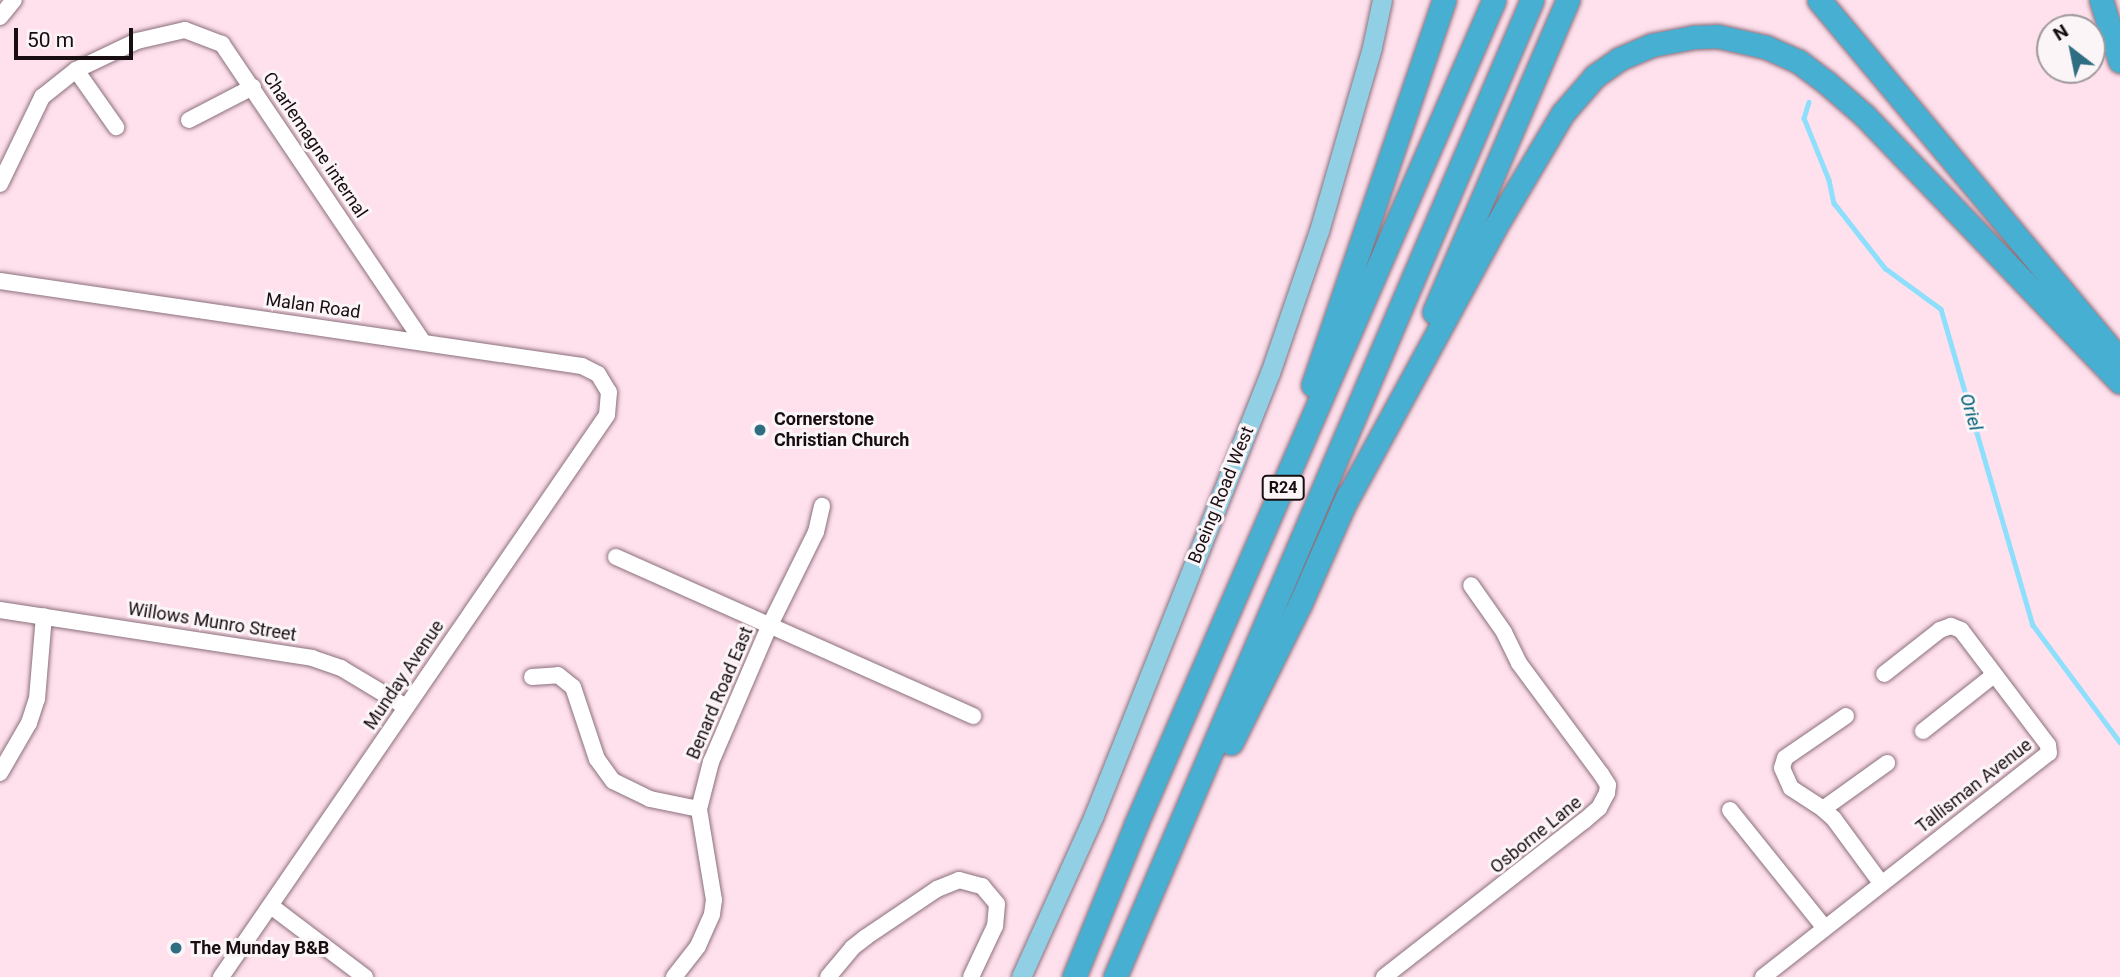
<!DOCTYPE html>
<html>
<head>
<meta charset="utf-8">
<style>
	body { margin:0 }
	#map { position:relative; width:2120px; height:977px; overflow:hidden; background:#ffe0ed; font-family:Roboto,sans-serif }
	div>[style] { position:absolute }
	.stream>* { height:4.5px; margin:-2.25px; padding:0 2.25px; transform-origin:2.25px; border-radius:2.25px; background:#8edffc }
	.roads { filter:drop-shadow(0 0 2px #8b707c) drop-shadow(0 0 2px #8b707c) }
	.minor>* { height:16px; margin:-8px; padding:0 8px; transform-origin:8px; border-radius:8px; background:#fff }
	.major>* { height:19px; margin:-9.5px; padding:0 9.5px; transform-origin:9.5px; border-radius:9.5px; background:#91d0e4 }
	.highway>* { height:23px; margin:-11.5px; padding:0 11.5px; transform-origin:11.5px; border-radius:11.5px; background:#47b0d2 }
	.dots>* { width:19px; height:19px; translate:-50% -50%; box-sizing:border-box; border:4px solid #fbf5f8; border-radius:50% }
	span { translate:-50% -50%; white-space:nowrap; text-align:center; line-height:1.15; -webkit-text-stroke:6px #fbf5f8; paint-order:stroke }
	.shield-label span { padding:2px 5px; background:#fbf5f8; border:2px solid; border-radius:5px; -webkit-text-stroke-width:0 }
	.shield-label { font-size:16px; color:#180e12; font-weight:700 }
	.street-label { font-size:18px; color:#180e12 }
	.poi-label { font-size:18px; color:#180e12; font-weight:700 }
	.left { translate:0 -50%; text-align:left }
	.water-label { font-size:19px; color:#006078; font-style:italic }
	.north { position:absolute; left:2036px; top:14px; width:70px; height:70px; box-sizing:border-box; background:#fbf5f8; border:2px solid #a0999c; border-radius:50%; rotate:328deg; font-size:19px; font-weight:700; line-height:28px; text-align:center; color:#180e12 }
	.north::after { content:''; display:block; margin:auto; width:24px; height:32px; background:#2e6d82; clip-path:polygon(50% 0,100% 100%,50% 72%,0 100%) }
	.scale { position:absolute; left:14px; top:28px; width:119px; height:32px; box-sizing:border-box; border:4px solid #180e12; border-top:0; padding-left:9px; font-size:21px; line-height:24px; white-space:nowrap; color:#180e12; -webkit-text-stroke:5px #fbf5f8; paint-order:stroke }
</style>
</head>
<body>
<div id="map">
	<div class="stream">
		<div style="left:1809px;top:102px;width:17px;rotate:107deg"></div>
		<div style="left:1804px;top:118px;width:67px;rotate:68deg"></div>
		<div style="left:1829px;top:180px;width:24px;rotate:78deg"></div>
		<div style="left:1834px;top:203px;width:83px;rotate:51.9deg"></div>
		<div style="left:1885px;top:268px;width:69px;rotate:36.2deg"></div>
		<div style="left:1941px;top:309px;width:329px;rotate:73.8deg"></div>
		<div style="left:2033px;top:625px;width:146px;rotate:53.4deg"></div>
	</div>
	<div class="roads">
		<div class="minor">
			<div style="left:0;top:17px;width:22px;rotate:-51deg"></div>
			<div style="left:76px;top:70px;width:70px;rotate:54.9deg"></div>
			<div style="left:189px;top:120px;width:72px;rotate:-27.3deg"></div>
			<div style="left:0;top:184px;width:97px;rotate:-64.2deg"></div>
			<div style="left:42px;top:97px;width:43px;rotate:-38.5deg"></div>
			<div style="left:76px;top:70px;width:68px;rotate:-25.4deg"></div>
			<div style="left:137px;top:41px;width:49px;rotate:-12.9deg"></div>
			<div style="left:185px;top:30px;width:40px;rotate:21deg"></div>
			<div style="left:222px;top:44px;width:358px;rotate:56deg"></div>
			<div style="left:0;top:281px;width:588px;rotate:8.31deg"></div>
			<div style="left:582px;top:366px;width:18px;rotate:27deg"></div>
			<div style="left:598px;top:374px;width:21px;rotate:59deg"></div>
			<div style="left:609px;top:392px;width:23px;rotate:95deg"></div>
			<div style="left:607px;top:415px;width:682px;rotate:124.48deg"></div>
			<div style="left:616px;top:557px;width:391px;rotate:24deg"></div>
			<div style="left:0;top:610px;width:316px;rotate:8.7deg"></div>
			<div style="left:312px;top:658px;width:31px;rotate:19deg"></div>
			<div style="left:341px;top:668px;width:76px;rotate:31deg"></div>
			<div style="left:532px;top:677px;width:26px;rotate:-4deg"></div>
			<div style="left:558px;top:675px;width:19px;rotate:39deg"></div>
			<div style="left:573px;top:687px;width:76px;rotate:71.6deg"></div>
			<div style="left:597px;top:759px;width:27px;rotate:54deg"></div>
			<div style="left:613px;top:781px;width:41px;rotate:25.9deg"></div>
			<div style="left:650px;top:799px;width:50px;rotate:11.5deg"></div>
			<div style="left:1846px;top:716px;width:74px;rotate:145.5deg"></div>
			<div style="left:1785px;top:758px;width:10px;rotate:107deg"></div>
			<div style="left:1782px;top:768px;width:22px;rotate:66deg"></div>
			<div style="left:1791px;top:788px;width:38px;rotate:33deg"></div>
			<div style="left:1823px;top:809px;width:15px;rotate:42deg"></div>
			<div style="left:1834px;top:819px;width:79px;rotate:53.7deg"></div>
			<div style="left:1923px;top:731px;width:90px;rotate:-38.3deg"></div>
			<div style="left:0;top:773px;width:58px;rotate:-59.9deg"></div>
			<div style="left:29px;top:723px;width:25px;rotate:-72deg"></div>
			<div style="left:37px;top:699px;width:83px;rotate:-85.2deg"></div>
			<div style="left:1823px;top:809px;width:79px;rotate:-35.7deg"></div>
			<div style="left:1730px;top:810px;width:151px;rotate:51.2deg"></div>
			<div style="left:271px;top:906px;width:118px;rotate:37.1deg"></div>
			<div style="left:674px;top:977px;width:39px;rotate:-52deg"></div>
			<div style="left:698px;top:946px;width:35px;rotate:-66deg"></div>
			<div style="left:712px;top:914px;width:14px;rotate:-82deg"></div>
			<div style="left:714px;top:900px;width:92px;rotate:-99.4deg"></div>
			<div style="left:699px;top:809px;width:49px;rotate:-75.7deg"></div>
			<div style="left:711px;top:762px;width:147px;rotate:-66.8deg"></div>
			<div style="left:769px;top:627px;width:106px;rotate:-63.7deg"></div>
			<div style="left:816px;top:532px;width:27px;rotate:-77deg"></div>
			<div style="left:828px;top:977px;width:38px;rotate:-50deg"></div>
			<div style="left:852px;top:948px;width:18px;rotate:-38deg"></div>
			<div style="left:866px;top:937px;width:86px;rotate:-34.1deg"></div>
			<div style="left:937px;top:889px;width:24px;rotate:-22deg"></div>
			<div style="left:959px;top:880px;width:24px;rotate:15deg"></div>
			<div style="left:982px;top:886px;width:23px;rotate:50deg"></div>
			<div style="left:997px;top:904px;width:22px;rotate:95deg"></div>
			<div style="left:995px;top:926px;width:56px;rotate:115.2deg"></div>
			<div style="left:1384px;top:977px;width:254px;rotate:-38deg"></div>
			<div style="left:1584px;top:821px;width:20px;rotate:-41deg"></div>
			<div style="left:1599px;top:808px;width:17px;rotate:-62deg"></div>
			<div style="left:1607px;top:793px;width:8px;rotate:-83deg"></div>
			<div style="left:1608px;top:785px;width:13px;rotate:-122deg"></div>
			<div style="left:1601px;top:774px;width:138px;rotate:-126.5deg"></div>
			<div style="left:1519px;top:663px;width:34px;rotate:-116deg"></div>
			<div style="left:1504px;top:632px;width:57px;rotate:-125.1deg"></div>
			<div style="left:1763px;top:977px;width:363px;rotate:-38.1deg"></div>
			<div style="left:2049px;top:753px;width:8px;rotate:-97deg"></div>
			<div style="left:2048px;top:745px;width:144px;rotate:-127.1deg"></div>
			<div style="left:1961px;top:630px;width:11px;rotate:-158deg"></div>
			<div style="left:1951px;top:626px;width:12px;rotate:160deg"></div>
			<div style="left:1940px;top:630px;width:71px;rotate:141.8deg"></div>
		</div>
		<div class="major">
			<div style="left:1021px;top:977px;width:178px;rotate:-65.7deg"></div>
			<div style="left:1094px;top:815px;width:476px;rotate:-68.3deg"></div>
			<div style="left:1270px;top:373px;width:150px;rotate:-71deg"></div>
			<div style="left:1319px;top:231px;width:191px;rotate:-73.9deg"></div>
			<div style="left:1372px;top:47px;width:48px;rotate:-78deg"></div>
		</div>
		<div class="highway">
			<div style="left:1819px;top:0;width:469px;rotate:50.1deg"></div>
			<div style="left:2101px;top:0;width:64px;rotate:72.7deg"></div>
			<div style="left:1434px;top:312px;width:340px;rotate:-66.8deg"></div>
			<div style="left:1313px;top:385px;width:407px;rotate:-71.2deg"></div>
			<div style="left:1342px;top:508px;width:318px;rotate:-61.4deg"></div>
			<div style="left:1494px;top:229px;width:135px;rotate:-59.3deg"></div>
			<div style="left:1563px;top:113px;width:49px;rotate:-49.1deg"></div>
			<div style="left:1595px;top:76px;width:29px;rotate:-35deg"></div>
			<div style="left:1619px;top:59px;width:36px;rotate:-23deg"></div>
			<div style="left:1652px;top:45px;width:43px;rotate:-10.8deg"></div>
			<div style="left:1694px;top:37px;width:23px;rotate:-2deg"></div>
			<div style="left:1717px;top:36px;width:50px;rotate:12.7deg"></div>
			<div style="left:1766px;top:47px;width:35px;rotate:24deg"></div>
			<div style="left:1798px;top:61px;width:35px;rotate:37deg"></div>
			<div style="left:1826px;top:82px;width:52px;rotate:41.1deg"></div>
			<div style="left:1865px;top:116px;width:368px;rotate:46.2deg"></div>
			<div style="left:1231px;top:743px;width:155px;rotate:-63.6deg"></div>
			<div style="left:1300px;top:604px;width:119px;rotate:-66.2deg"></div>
			<div style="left:1074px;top:977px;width:165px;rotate:-67.9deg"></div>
			<div style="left:1136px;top:824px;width:898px;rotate:-66.52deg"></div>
			<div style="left:1115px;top:977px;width:1062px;rotate:-66.89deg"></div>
		</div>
	</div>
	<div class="dots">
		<div style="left:760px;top:430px;background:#2e6d82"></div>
		<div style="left:176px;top:948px;background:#2e6d82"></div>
	</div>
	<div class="shield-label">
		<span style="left:1283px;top:488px">R24</span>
	</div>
	<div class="street-label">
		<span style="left:315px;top:145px;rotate:56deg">Charlemagne internal</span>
		<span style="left:313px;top:306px;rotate:8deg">Malan Road</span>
		<span style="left:1221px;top:495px;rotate:-68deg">Boeing Road West</span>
		<span style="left:212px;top:622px;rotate:9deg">Willows Munro Street</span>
		<span style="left:404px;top:675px;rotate:-56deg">Munday Avenue</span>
		<span style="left:720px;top:693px;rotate:-67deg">Benard Road East</span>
		<span style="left:1974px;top:786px;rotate:-38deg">Tallisman Avenue</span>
		<span style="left:1536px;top:835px;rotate:-39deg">Osborne Lane</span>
	</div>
	<div class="poi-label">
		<span class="left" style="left:774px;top:430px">Cornerstone<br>Christian Church</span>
		<span class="left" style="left:190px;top:948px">The Munday B&amp;B</span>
	</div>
	<div class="water-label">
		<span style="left:1971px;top:412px;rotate:74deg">Oriel</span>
	</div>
	<div class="north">N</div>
	<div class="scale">50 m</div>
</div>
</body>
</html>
